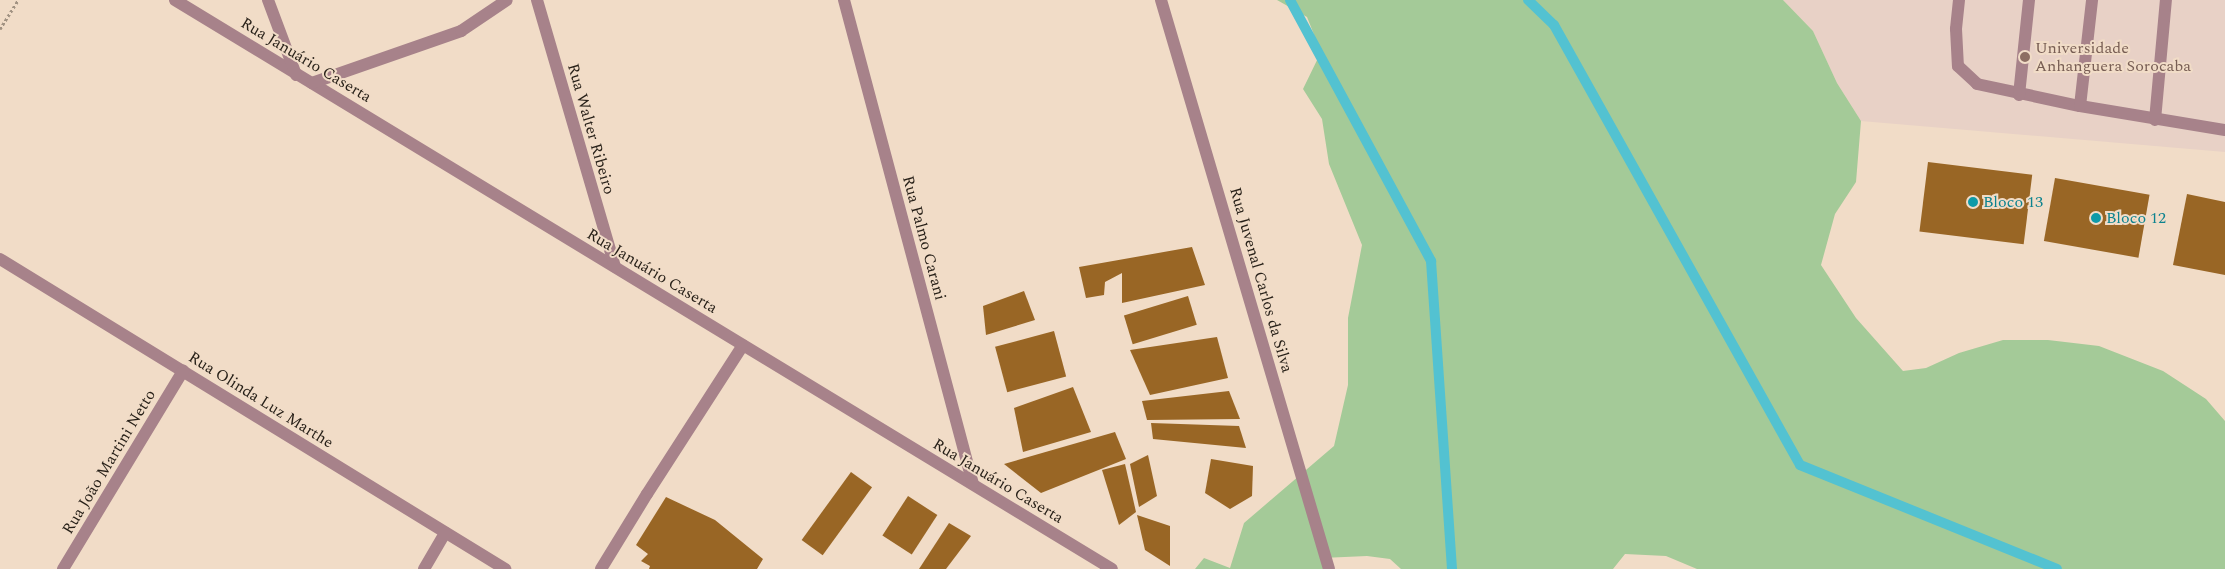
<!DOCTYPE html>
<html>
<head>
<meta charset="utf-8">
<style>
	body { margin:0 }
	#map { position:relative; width:2225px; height:569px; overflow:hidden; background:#f1dcc7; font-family:Spectral,serif }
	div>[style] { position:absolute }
	.education>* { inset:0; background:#e8d1c6 }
	.green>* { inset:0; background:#a4ca98 }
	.stream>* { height:10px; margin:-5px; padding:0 5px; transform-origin:5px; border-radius:5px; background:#53c2d1 }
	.building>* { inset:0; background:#996625; transform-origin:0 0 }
	.path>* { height:3px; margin-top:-1.5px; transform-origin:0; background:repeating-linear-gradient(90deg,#a19282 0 2.5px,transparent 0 5px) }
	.lane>* { height:12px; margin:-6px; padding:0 6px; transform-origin:6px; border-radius:6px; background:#a7828a }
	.street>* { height:12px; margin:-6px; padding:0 6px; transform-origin:6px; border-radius:6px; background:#a7828a }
	.dots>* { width:14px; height:14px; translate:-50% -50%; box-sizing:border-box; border:2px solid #f1dcc7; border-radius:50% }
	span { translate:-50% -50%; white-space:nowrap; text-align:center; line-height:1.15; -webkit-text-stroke:4px #f1dcc7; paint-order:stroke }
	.education-label { font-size:16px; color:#785e54 }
	.left { translate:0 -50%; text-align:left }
	.street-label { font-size:16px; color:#261f17 }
	.culture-label { font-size:16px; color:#0d838f }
</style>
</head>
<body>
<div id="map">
	<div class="education">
		<div style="clip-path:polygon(1783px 0,2225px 0,2225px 152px,1861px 121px,1837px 83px,1813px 31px)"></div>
	</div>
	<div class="green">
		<div style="clip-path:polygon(1277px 0,1783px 0,1813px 31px,1837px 83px,1861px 121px,1856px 182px,1835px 214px,1821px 265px,1856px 318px,1903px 371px,1926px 368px,1959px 353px,2003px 340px,2048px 340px,2099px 346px,2163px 371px,2206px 399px,2225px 421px,2225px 569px,1697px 569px,1666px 556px,1625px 554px,1613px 569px,1401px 569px,1390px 559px,1367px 556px,1322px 558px,1324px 569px,1195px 569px,1204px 558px,1230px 568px,1244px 523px,1334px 446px,1348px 385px,1348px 318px,1362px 245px,1329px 164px,1322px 119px,1303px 89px,1321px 52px,1307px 17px)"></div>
	</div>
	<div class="stream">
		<div style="left:1290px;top:0;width:297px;rotate:61.6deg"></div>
		<div style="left:1431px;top:261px;width:309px;rotate:86.1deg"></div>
		<div style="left:1528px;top:0;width:36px;rotate:44deg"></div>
		<div style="left:1554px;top:25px;width:504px;rotate:60.79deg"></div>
		<div style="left:1800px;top:465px;width:277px;rotate:22deg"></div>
	</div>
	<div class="building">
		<div style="left:1928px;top:162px;width:105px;height:70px;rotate:7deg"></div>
		<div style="left:2055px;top:178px;width:96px;height:64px;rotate:10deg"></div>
		<div style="clip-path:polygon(2187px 194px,2225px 202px,2225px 275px,2173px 265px)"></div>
		<div style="clip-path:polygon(1192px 247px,1205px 285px,1122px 303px,1122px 273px,1105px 282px,1104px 295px,1086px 298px,1079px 267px)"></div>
		<div style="clip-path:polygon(1024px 291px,1035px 320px,986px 335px,983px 306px)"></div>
		<div style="left:1188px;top:296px;width:30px;height:67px;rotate:73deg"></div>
		<div style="left:1054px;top:331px;width:47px;height:61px;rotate:75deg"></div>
		<div style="clip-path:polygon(1217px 337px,1228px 378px,1150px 395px,1130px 350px)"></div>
		<div style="clip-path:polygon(1073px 387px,1091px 432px,1023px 452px,1014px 408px)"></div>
		<div style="clip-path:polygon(1229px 391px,1240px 419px,1147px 420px,1142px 401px)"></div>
		<div style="clip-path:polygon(1151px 423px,1239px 426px,1246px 448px,1153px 439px)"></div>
		<div style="clip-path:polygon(1115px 432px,1126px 459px,1041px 493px,1004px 464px)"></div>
		<div style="clip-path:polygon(1148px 455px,1157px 496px,1139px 507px,1130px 464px)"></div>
		<div style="clip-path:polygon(1211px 459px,1253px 466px,1252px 496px,1230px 509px,1205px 493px)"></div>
		<div style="clip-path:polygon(1125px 464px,1136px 512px,1119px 525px,1102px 470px)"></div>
		<div style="left:851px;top:472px;width:26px;height:84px;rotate:36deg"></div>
		<div style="left:908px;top:496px;width:35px;height:47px;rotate:33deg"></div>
		<div style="clip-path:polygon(666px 497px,715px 520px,763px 559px,757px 569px,649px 569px,650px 566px,641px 561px,648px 554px,636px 545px)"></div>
		<div style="clip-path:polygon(1137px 515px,1170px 526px,1170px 566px,1145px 550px)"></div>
		<div style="clip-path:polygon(949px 523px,971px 536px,946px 569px,919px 569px)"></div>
	</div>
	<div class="path">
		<div style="left:0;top:29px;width:34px;rotate:-58deg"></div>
	</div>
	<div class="lane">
		<div style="left:1959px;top:0;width:29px;rotate:96deg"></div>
		<div style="left:1956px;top:29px;width:37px;rotate:87deg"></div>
		<div style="left:1958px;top:66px;width:26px;rotate:43deg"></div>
		<div style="left:1977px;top:84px;width:105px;rotate:12.1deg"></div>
		<div style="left:2080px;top:106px;width:147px;rotate:9.4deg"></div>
		<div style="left:2019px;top:95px;width:96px;rotate:-84deg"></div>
		<div style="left:2080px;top:106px;width:107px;rotate:-83.5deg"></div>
		<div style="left:2155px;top:120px;width:121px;rotate:-84.8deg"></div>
		<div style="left:647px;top:494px;width:177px;rotate:-57.2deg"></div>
	</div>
	<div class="street">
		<div style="left:175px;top:0;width:1096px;rotate:31.27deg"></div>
		<div style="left:268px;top:0;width:80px;rotate:69.5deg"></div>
		<div style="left:537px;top:0;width:278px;rotate:73.7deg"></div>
		<div style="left:844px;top:0;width:501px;rotate:75.08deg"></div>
		<div style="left:1161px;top:0;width:593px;rotate:73.55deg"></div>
		<div style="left:312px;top:83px;width:158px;rotate:-19.2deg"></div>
		<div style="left:461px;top:31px;width:55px;rotate:-34deg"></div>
		<div style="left:0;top:259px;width:593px;rotate:31.54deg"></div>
		<div style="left:63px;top:569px;width:232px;rotate:-58.8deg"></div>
		<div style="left:424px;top:569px;width:42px;rotate:-59.7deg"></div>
		<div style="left:601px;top:569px;width:88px;rotate:-58.5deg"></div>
	</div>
	<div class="dots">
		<div style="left:2025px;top:57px;background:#8d6e63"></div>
		<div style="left:1973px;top:202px;background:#0f9aa8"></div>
		<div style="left:2096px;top:218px;background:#0f9aa8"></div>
	</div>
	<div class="education-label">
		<span class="left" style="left:2035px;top:57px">Universidade<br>Anhanguera Sorocaba</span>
	</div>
	<div class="street-label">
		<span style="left:306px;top:60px;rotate:31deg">Rua Januário Caserta</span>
		<span style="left:591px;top:129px;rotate:74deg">Rua Walter Ribeiro</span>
		<span style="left:924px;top:238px;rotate:75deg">Rua Palmo Carani</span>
		<span style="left:652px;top:271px;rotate:31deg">Rua Januário Caserta</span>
		<span style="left:1261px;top:280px;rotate:74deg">Rua Juvenal Carlos da Silva</span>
		<span style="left:261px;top:400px;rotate:32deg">Rua Olinda Luz Marthe</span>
		<span style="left:109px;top:462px;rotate:-59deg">Rua João Martini Netto</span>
		<span style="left:998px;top:481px;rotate:31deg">Rua Januário Caserta</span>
	</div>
	<div class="culture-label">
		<span class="left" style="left:1983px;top:202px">Bloco 13</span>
		<span class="left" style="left:2106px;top:218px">Bloco 12</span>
	</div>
</div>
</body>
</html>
